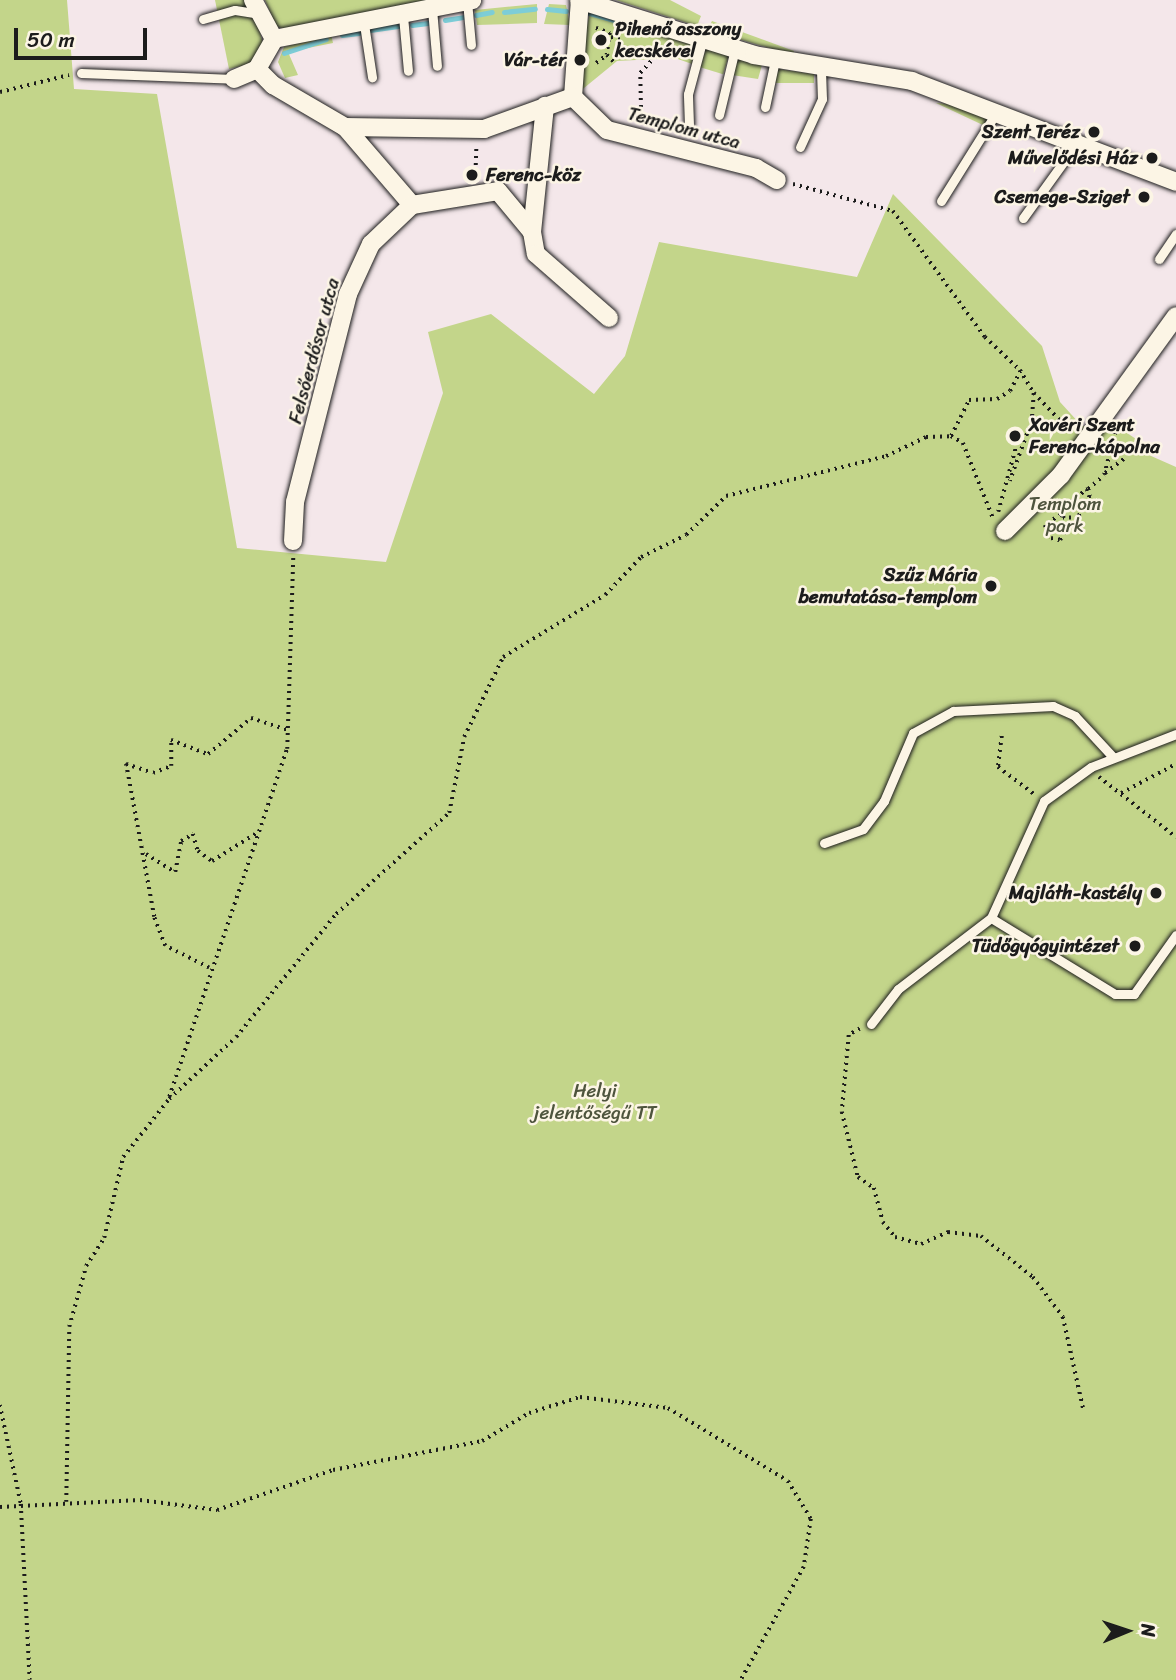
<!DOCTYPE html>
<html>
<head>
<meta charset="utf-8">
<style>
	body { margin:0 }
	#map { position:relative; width:1176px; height:1680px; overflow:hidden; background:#f4e7ea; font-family:Sriracha,sans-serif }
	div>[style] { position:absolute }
	.green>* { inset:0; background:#c3d58a; transform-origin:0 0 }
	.stream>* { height:5px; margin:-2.5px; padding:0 2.5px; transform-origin:2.5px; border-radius:2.5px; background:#7dcdd7 }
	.path>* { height:3.5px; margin-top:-1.75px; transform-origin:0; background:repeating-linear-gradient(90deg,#1c1c1c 0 2px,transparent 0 7px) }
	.roads { filter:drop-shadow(0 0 2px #1c1c1c) drop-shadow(0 0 2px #1c1c1c) }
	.lane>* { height:9px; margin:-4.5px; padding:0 4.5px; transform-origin:4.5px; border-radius:4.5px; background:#fcf5e5 }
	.street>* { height:18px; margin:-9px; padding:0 9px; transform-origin:9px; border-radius:9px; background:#fcf5e5 }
	.dots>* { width:19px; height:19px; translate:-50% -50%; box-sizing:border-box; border:4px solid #fcf5e5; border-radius:50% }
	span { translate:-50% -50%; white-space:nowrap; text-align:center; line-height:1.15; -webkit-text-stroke:5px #fcf5e5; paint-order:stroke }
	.poi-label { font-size:19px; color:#1c1c1c; font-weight:700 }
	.left { translate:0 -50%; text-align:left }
	.right { translate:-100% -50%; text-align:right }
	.street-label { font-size:19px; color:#1c1c1c }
	.park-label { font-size:19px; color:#4e543d }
	.north { position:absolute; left:1092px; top:1596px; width:70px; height:70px; -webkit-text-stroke:5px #fcf5e5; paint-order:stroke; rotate:88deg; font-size:19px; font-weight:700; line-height:28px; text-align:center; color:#1c1c1c }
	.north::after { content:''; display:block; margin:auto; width:24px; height:32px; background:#1c1c1c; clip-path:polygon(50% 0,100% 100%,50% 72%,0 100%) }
	.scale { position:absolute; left:14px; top:28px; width:133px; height:32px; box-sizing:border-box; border:4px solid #1c1c1c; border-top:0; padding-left:9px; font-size:21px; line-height:24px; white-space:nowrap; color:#1c1c1c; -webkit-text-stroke:5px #fcf5e5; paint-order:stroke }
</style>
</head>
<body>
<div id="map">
	<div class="green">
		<div style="clip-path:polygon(0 0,67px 0,74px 89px,157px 94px,237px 548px,386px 562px,443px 393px,428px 332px,491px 314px,594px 394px,625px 356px,659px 242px,857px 277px,893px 194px,1042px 346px,1060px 402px,1081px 425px,1101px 433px,1109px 421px,1136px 439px,1133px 448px,1176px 467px,1176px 1680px,0 1680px)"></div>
		<div style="clip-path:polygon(215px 0,251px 0,264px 47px,249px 64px,229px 69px)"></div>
		<div style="clip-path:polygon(265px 0,447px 0,287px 30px,276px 26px)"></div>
		<div style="clip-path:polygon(616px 0,670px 0,701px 16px,697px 26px)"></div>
		<div style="clip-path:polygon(537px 4px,537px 23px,477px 25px,475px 10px)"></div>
		<div style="clip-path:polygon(549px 4px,566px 5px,570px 25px,544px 24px)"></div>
		<div style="clip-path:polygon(590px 11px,696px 44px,692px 64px,675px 58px,617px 61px,573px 97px)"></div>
		<div style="clip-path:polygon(712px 21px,794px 51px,794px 55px,707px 30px)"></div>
		<div style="clip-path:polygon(331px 34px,333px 43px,288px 52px,298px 75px,285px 78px,278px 62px,284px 47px)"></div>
		<div style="left:706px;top:48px;width:24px;height:20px;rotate:17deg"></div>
		<div style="clip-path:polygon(736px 58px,762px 65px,758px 79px,732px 75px)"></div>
		<div style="clip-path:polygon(778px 69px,814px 74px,814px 83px,775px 83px)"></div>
		<div style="clip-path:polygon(936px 103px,951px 104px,988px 118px,985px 126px)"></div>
	</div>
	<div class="stream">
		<div style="left:547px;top:9px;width:19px;rotate:6deg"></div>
		<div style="left:504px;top:12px;width:31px;rotate:-6deg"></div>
		<div style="left:586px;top:12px;width:32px;rotate:16deg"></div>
		<div style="left:476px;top:15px;width:16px;rotate:-11deg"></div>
		<div style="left:445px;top:20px;width:20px;rotate:-9deg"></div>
		<div style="left:412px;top:25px;width:16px;rotate:-7deg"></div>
		<div style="left:370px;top:30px;width:30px;rotate:-8deg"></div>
		<div style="left:342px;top:35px;width:17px;rotate:-7deg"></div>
		<div style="left:284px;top:53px;width:44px;rotate:-18.4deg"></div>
	</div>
	<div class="path">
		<div style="left:596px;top:28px;width:15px;rotate:20deg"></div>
		<div style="left:610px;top:33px;width:22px;rotate:98deg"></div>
		<div style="left:607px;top:55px;width:13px;rotate:45deg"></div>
		<div style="left:611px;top:37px;width:11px;rotate:15deg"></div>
		<div style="left:596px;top:63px;width:14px;rotate:-36deg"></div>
		<div style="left:0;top:92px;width:71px;rotate:-13.8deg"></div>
		<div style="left:641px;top:121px;width:48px;rotate:-91.2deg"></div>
		<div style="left:640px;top:73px;width:16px;rotate:-47deg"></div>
		<div style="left:475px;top:179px;width:34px;rotate:-88deg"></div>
		<div style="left:793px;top:184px;width:104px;rotate:15.1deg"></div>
		<div style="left:893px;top:211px;width:156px;rotate:53.9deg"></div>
		<div style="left:985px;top:337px;width:48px;rotate:43.3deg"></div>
		<div style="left:1020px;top:370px;width:27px;rotate:59deg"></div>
		<div style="left:1034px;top:393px;width:28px;rotate:94deg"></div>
		<div style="left:1032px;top:421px;width:64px;rotate:110.1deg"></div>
		<div style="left:1034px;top:393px;width:54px;rotate:46.5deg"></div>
		<div style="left:951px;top:436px;width:40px;rotate:-63.4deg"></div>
		<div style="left:969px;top:400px;width:28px;rotate:-2deg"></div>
		<div style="left:997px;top:399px;width:15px;rotate:-32deg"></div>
		<div style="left:1010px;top:391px;width:22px;rotate:-63deg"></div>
		<div style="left:1105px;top:473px;width:26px;rotate:-37deg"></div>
		<div style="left:1087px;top:489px;width:8px;rotate:67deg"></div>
		<div style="left:1090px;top:496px;width:25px;rotate:119deg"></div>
		<div style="left:1078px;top:518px;width:15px;rotate:180deg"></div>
		<div style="left:1063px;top:518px;width:12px;rotate:-85deg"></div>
		<div style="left:1064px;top:506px;width:29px;rotate:-36deg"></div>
		<div style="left:1088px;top:489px;width:21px;rotate:-41deg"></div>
		<div style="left:1104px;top:475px;width:44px;rotate:-75.7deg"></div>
		<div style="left:998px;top:512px;width:68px;rotate:-74.7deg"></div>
		<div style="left:1061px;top:515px;width:19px;rotate:148deg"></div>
		<div style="left:1045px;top:525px;width:14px;rotate:65deg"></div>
		<div style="left:1051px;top:538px;width:9px;rotate:13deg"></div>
		<div style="left:1060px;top:540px;width:21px;rotate:-62deg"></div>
		<div style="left:1002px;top:736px;width:31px;rotate:97deg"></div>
		<div style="left:998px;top:767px;width:45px;rotate:36.9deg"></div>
		<div style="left:1099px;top:777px;width:98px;rotate:37.9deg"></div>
		<div style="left:1121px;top:793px;width:62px;rotate:-27.8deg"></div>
		<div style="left:146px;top:854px;width:34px;rotate:32deg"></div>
		<div style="left:175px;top:872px;width:32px;rotate:-79deg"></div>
		<div style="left:181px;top:841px;width:14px;rotate:-30deg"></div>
		<div style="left:193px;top:834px;width:18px;rotate:74deg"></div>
		<div style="left:198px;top:851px;width:17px;rotate:36deg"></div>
		<div style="left:212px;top:861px;width:54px;rotate:-32.2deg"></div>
		<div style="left:209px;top:968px;width:49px;rotate:-153.4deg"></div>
		<div style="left:165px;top:946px;width:31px;rotate:-111deg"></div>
		<div style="left:154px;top:917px;width:156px;rotate:-100.4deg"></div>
		<div style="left:126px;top:764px;width:28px;rotate:18deg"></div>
		<div style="left:153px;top:773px;width:19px;rotate:-21deg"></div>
		<div style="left:171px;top:766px;width:26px;rotate:-90deg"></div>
		<div style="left:171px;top:740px;width:40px;rotate:21deg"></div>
		<div style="left:208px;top:754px;width:56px;rotate:-39.9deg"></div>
		<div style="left:251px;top:718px;width:40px;rotate:18deg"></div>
		<div style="left:860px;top:1029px;width:13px;rotate:151deg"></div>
		<div style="left:849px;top:1035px;width:77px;rotate:95.2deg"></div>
		<div style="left:842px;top:1112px;width:67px;rotate:76.2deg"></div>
		<div style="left:858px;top:1177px;width:19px;rotate:35deg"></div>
		<div style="left:874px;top:1188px;width:35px;rotate:75deg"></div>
		<div style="left:883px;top:1222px;width:19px;rotate:51deg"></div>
		<div style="left:895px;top:1237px;width:27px;rotate:15deg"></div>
		<div style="left:921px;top:1244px;width:30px;rotate:-24deg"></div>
		<div style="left:948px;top:1232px;width:33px;rotate:7deg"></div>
		<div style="left:981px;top:1236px;width:66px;rotate:38.3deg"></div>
		<div style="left:1033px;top:1277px;width:50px;rotate:53.1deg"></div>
		<div style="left:1063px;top:1317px;width:97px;rotate:77.5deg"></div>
		<div style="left:169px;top:1097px;width:367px;rotate:-71.3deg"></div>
		<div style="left:287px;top:749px;width:191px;rotate:-88.2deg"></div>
		<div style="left:0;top:1405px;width:101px;rotate:78deg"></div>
		<div style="left:21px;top:1504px;width:176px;rotate:87.1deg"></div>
		<div style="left:66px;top:1502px;width:175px;rotate:-89deg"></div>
		<div style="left:69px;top:1327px;width:63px;rotate:-74.4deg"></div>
		<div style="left:86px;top:1266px;width:33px;rotate:-57deg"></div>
		<div style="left:104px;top:1238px;width:83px;rotate:-76.8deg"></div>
		<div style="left:123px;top:1157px;width:74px;rotate:-51.6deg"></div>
		<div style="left:169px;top:1099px;width:91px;rotate:-42.8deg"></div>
		<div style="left:236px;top:1037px;width:159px;rotate:-50.9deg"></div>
		<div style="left:336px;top:914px;width:152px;rotate:-41.8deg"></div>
		<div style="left:449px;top:813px;width:77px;rotate:-78.8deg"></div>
		<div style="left:464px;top:737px;width:89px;rotate:-64deg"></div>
		<div style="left:503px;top:657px;width:119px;rotate:-31.3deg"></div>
		<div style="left:605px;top:595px;width:52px;rotate:-46.5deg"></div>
		<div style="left:641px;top:557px;width:50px;rotate:-26.1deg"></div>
		<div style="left:686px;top:535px;width:56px;rotate:-44.3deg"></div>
		<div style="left:726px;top:496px;width:165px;rotate:-14deg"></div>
		<div style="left:886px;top:456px;width:44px;rotate:-25.4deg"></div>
		<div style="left:926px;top:437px;width:25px;rotate:-2deg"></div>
		<div style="left:951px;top:436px;width:14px;rotate:30deg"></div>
		<div style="left:963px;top:443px;width:81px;rotate:68.2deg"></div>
		<div style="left:0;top:1507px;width:140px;rotate:-2.9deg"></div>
		<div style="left:140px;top:1500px;width:78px;rotate:7.4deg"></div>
		<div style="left:217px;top:1510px;width:123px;rotate:-19deg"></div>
		<div style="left:333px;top:1470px;width:152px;rotate:-11deg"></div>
		<div style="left:482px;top:1441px;width:55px;rotate:-30.8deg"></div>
		<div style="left:529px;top:1413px;width:53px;rotate:-17.4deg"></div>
		<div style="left:580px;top:1397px;width:89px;rotate:7.1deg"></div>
		<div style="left:668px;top:1408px;width:140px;rotate:31.3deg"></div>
		<div style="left:788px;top:1481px;width:44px;rotate:58.8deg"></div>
		<div style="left:811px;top:1519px;width:49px;rotate:98.3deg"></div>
		<div style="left:804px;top:1567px;width:129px;rotate:119.1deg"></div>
	</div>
	<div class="roads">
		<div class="lane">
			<div style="left:467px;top:1px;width:44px;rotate:84.8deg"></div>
			<div style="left:432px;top:9px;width:57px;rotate:85deg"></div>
			<div style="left:403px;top:16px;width:55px;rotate:84.8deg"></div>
			<div style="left:203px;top:19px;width:33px;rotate:-16deg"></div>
			<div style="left:235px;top:10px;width:24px;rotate:9deg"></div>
			<div style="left:364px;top:24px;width:54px;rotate:81.4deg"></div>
			<div style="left:81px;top:73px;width:153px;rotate:2.2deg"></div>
			<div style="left:765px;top:107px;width:48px;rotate:-78deg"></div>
			<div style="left:719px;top:115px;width:68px;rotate:-76.4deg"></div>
			<div style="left:689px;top:125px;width:31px;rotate:-92deg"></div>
			<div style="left:688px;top:94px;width:58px;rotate:-75deg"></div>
			<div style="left:800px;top:147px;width:53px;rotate:-65.4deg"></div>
			<div style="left:822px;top:99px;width:33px;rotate:-92deg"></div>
			<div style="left:941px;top:201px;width:104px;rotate:-58deg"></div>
			<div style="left:1023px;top:218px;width:92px;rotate:-54.2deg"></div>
			<div style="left:1159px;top:259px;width:30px;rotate:-56deg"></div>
			<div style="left:1176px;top:734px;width:91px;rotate:158.8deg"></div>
			<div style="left:1091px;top:767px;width:58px;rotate:144.1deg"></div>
			<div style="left:1044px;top:801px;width:128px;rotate:114.4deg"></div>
			<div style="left:991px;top:918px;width:145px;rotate:31.5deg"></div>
			<div style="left:1115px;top:994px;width:19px"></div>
			<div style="left:1134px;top:994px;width:72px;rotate:-54.6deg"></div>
			<div style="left:824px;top:843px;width:41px;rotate:-19.7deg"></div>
			<div style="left:863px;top:829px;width:35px;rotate:-53deg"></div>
			<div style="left:884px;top:801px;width:74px;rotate:-66.9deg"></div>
			<div style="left:913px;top:733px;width:46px;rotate:-28.8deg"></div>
			<div style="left:953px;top:711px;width:100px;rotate:-2.9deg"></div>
			<div style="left:1053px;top:706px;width:24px;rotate:24deg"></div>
			<div style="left:1075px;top:716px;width:56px;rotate:47.2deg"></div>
			<div style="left:871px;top:1024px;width:44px;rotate:-52.4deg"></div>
			<div style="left:898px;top:989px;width:117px;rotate:-37.4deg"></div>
		</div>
		<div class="street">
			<div style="left:253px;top:0;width:44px;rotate:61.7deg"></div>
			<div style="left:579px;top:0;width:183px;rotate:17.4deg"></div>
			<div style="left:754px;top:55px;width:160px;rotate:9.3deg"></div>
			<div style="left:912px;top:81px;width:283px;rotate:20.9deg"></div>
			<div style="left:274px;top:39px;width:202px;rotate:-11.1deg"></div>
			<div style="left:257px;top:69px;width:23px;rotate:45deg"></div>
			<div style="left:273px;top:85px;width:83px;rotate:30.3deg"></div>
			<div style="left:345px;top:127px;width:103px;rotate:49.3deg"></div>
			<div style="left:234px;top:79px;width:25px;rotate:-23deg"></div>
			<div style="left:257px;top:69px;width:34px;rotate:-60deg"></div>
			<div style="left:573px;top:97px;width:47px;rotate:44.1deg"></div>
			<div style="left:607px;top:130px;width:154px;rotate:14.3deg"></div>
			<div style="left:756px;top:168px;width:24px;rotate:30deg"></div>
			<div style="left:573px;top:97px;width:97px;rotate:-85.9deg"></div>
			<div style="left:345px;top:127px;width:139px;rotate:0.8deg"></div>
			<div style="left:484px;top:129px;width:95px;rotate:-19.8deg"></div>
			<div style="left:532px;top:232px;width:127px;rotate:-84.1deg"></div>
			<div style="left:1005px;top:531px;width:79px;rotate:-45deg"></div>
			<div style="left:1061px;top:475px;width:196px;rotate:-54.1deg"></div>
			<div style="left:293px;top:541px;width:39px;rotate:-87deg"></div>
			<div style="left:295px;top:502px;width:215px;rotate:-75.7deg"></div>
			<div style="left:348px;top:294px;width:55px;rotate:-65.3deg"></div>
			<div style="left:371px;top:244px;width:57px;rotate:-43.6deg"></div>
			<div style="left:412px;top:205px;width:87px;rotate:-9.2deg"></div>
			<div style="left:498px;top:191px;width:53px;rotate:50.3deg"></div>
			<div style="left:532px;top:232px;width:22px;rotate:80deg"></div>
			<div style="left:536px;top:254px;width:97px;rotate:41.2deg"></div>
		</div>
	</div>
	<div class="dots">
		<div style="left:601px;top:40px;background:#1c1c1c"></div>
		<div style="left:580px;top:60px;background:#1c1c1c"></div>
		<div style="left:1094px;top:132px;background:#1c1c1c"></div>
		<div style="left:1152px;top:158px;background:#1c1c1c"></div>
		<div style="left:472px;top:175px;background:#1c1c1c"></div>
		<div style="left:1144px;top:197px;background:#1c1c1c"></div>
		<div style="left:1015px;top:436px;background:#1c1c1c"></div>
		<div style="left:991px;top:586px;background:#1c1c1c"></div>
		<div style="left:1156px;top:893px;background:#1c1c1c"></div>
		<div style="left:1135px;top:946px;background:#1c1c1c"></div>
	</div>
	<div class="poi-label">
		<span class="left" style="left:615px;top:40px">Pihenő asszony<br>kecskével</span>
		<span class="right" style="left:566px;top:60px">Vár-tér</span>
		<span class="right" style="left:1080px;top:132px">Szent Teréz</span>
		<span class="right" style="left:1138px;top:158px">Művelődési Ház</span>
		<span class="left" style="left:486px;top:175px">Ferenc-köz</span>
		<span class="right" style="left:1130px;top:197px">Csemege-Sziget</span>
		<span class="left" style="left:1029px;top:436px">Xavéri Szent<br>Ferenc-kápolna</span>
		<span class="right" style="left:977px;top:586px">Szűz Mária<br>bemutatása-templom</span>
		<span class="right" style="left:1142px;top:893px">Majláth-kastély</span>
		<span class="right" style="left:1119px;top:946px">Tüdőgyógyintézet</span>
	</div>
	<div class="street-label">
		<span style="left:684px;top:128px;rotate:15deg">Templom utca</span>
		<span style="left:314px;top:351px;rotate:-75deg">Felsőerdősor utca</span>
	</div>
	<div class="park-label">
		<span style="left:1065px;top:515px">Templom<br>park</span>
		<span style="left:595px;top:1102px">Helyi<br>jelentőségű TT</span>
	</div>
	<div class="north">N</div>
	<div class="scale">50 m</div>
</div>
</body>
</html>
